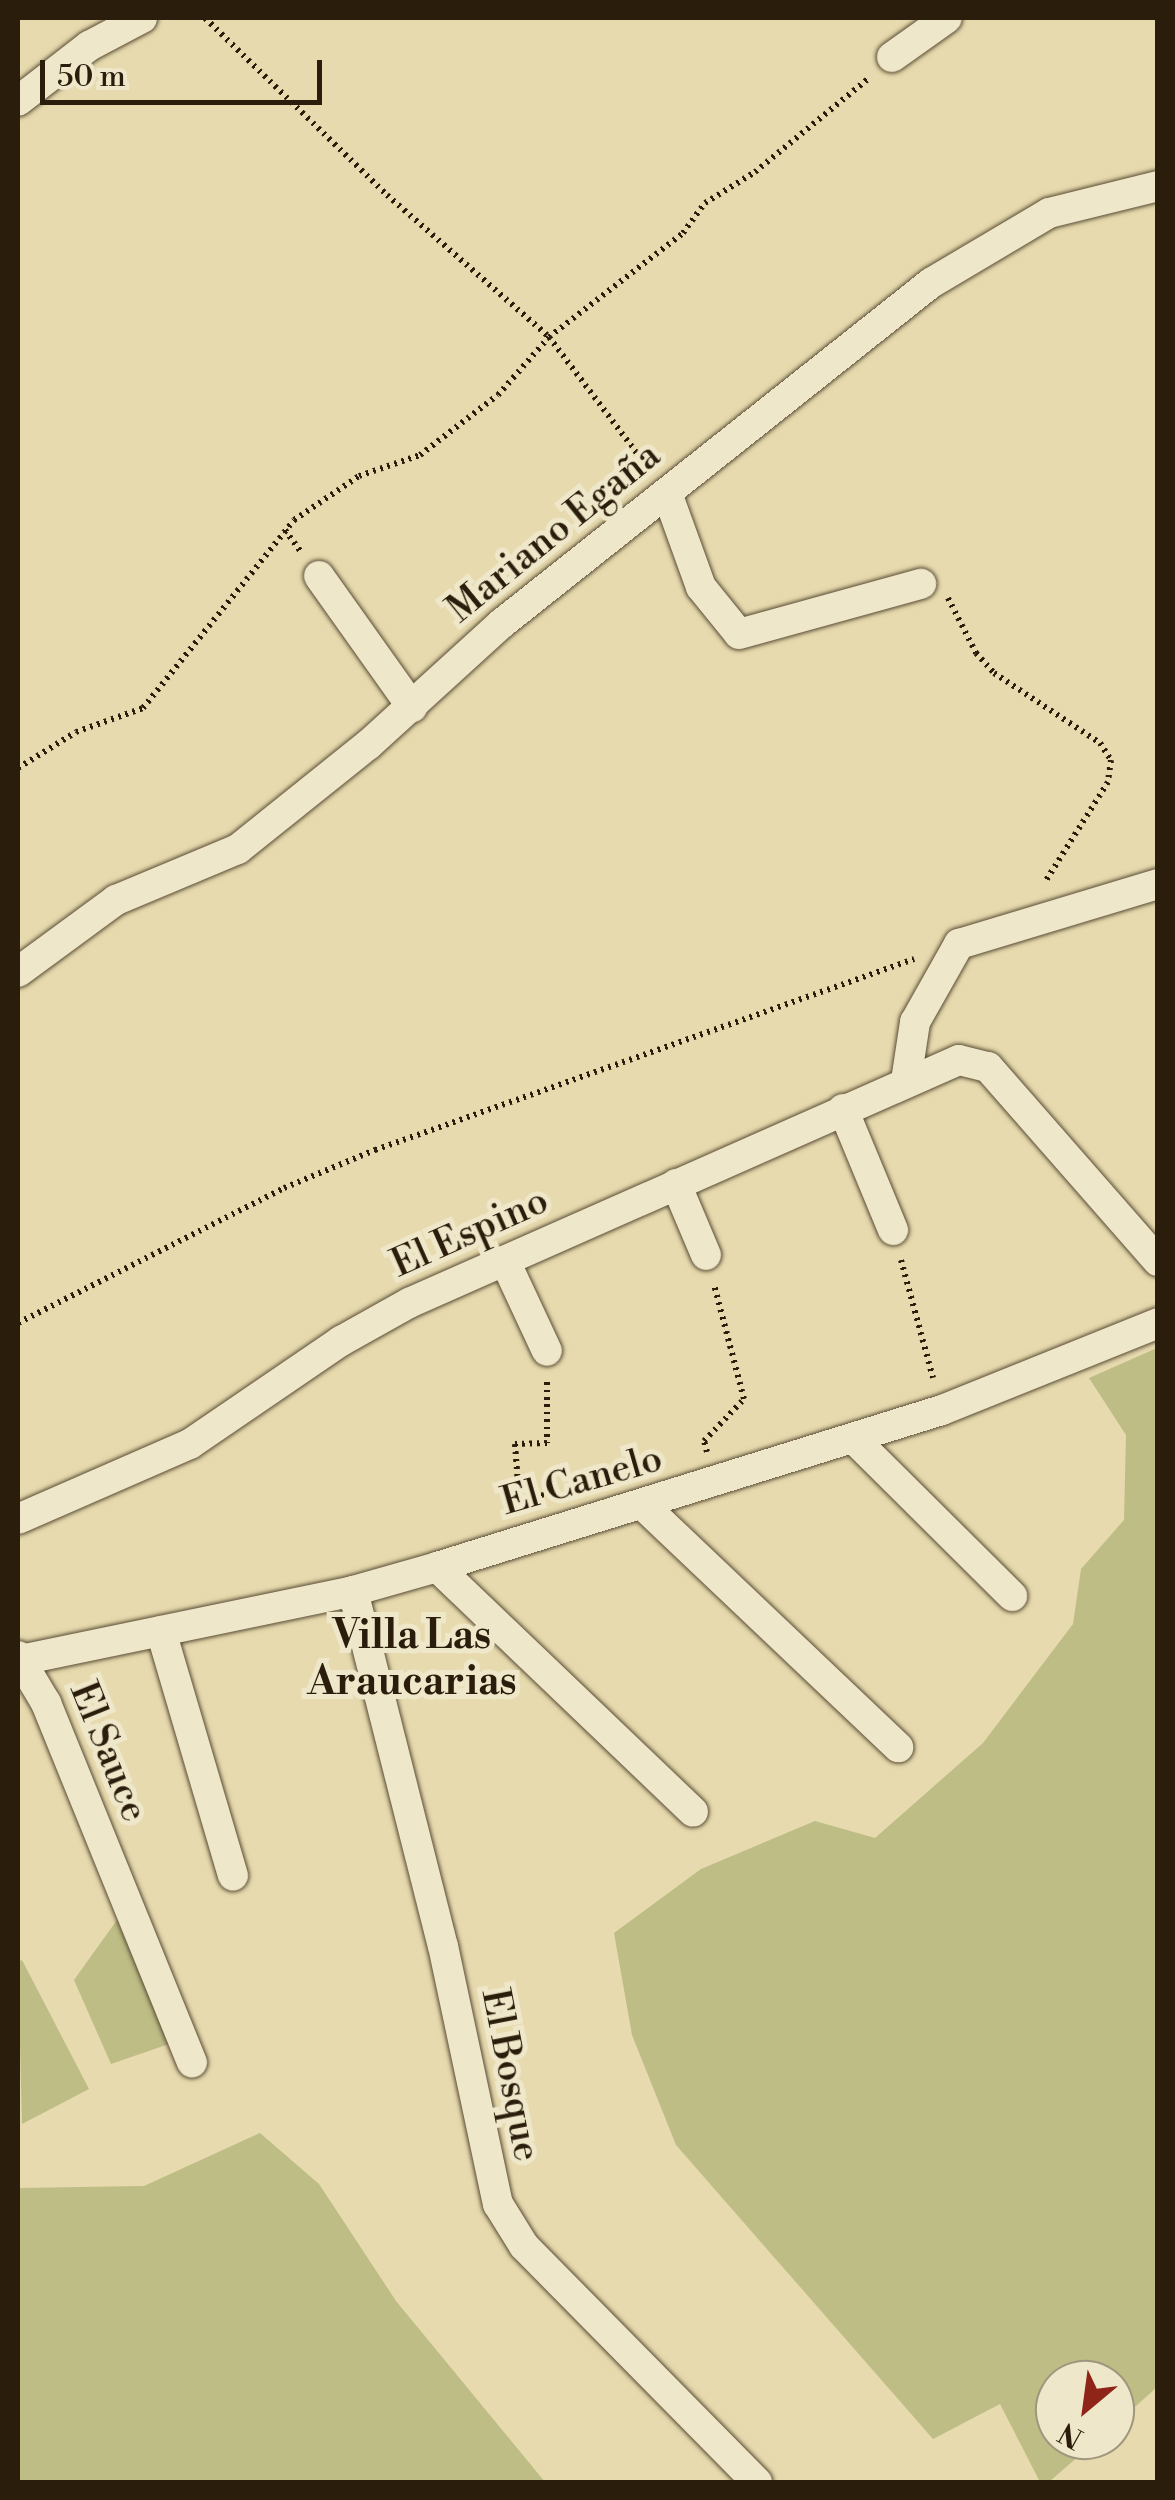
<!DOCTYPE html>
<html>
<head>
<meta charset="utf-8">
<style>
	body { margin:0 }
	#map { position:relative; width:1175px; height:2500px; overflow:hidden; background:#e7daae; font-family:"Libre Bodoni",serif }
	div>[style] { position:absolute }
	.green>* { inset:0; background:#bdbd85 }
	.path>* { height:6px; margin-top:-3px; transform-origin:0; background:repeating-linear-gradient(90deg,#2a1d0b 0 2.5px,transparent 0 7.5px) }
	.roads { filter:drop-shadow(0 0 2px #594c34) drop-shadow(0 0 2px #594c34) }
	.street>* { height:30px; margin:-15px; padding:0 15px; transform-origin:15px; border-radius:15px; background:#efe7ca }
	span { translate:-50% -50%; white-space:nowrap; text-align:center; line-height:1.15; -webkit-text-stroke:10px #efe7ca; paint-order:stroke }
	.street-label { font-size:38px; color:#2a1d0b }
	.neighbourhood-label { font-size:40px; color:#2a1d0b; font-weight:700 }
	.frame { position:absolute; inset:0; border:20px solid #2a1d0b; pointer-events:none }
	.north { position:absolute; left:1035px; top:2360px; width:100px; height:100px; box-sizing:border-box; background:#efe7ca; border:2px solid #a0967e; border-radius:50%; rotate:209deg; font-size:28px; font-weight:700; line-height:40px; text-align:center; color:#2a1d0b }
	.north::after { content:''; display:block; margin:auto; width:35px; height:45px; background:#8f2418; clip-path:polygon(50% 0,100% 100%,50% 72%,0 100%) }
	.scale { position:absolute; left:40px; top:60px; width:282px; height:45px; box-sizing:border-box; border:5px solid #2a1d0b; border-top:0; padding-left:12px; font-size:30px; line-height:35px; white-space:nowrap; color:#2a1d0b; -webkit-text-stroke:8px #efe7ca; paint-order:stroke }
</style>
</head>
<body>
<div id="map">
	<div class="green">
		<div style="clip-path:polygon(1157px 1348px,1157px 2387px,1115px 2425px,1115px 2380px,1055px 2380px,1055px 2440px,1097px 2440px,1049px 2482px,1040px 2482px,1000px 2404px,933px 2439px,676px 2145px,632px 2035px,614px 1933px,701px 1869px,815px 1821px,875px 1838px,983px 1743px,1073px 1624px,1081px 1569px,1124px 1520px,1126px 1435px,1089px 1378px)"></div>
		<div style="clip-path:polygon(117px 1920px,169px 2044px,111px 2064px,74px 1980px)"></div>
		<div style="clip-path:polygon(22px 1960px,89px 2089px,22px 2124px,18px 1962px)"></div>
		<div style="clip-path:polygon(260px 2133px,319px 2184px,396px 2301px,545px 2482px,18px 2482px,18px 2188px,144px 2186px)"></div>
	</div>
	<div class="path">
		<div style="left:205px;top:18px;width:254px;rotate:44.2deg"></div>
		<div style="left:387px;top:195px;width:215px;rotate:41.2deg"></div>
		<div style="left:549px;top:337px;width:164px;rotate:52.9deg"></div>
		<div style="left:285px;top:530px;width:26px;rotate:54deg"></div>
		<div style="left:948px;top:598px;width:62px;rotate:63deg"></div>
		<div style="left:976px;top:653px;width:27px;rotate:48deg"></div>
		<div style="left:994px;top:673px;width:127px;rotate:33.4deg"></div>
		<div style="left:1100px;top:743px;width:20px;rotate:57deg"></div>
		<div style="left:1111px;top:760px;width:22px;rotate:98deg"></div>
		<div style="left:1108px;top:782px;width:118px;rotate:122.2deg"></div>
		<div style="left:18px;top:768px;width:68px;rotate:-31.8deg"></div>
		<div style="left:76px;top:732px;width:71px;rotate:-19.7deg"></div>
		<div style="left:143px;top:708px;width:241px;rotate:-51.2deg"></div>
		<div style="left:294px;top:520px;width:78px;rotate:-34.1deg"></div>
		<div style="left:359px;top:476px;width:65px;rotate:-19deg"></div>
		<div style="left:420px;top:455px;width:98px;rotate:-37.6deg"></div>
		<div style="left:498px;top:395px;width:77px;rotate:-48.7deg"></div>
		<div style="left:549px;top:337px;width:170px;rotate:-37.8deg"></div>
		<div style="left:683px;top:233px;width:37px;rotate:-54deg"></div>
		<div style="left:705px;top:203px;width:59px;rotate:-31.8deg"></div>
		<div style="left:755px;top:172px;width:148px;rotate:-39.5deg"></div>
		<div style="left:901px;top:1260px;width:122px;rotate:74.8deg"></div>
		<div style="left:18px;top:1323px;width:298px;rotate:-26.9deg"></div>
		<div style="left:284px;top:1188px;width:99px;rotate:-22.7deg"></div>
		<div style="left:375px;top:1150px;width:572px;rotate:-19.51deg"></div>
		<div style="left:547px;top:1382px;width:61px;rotate:90deg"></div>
		<div style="left:547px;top:1443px;width:32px;rotate:178deg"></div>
		<div style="left:515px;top:1444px;width:53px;rotate:85.7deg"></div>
		<div style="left:519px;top:1497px;width:39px;rotate:-4deg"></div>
		<div style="left:707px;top:1452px;width:11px;rotate:-105deg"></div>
		<div style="left:704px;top:1441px;width:58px;rotate:-46.4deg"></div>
		<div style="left:744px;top:1399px;width:118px;rotate:-104.7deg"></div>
	</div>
	<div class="roads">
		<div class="street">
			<div style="left:892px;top:57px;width:67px;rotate:-35.3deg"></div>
			<div style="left:18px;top:101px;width:90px;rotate:-37.8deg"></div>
			<div style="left:89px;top:46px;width:60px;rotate:-27.8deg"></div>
			<div style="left:667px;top:493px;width:100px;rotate:70.1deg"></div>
			<div style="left:701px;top:587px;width:60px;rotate:51deg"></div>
			<div style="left:739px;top:634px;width:189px;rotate:-15.4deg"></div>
			<div style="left:319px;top:576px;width:161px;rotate:54.6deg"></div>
			<div style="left:18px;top:972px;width:122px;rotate:-36.3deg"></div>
			<div style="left:116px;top:900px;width:132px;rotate:-22.7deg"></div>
			<div style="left:238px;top:849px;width:166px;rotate:-38.7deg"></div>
			<div style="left:368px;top:745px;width:180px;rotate:-42.3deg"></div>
			<div style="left:501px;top:624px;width:549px;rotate:-38.42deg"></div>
			<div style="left:931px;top:283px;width:137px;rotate:-30.7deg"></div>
			<div style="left:1049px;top:213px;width:112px;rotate:-13.9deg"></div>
			<div style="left:906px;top:1081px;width:60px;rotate:-81.3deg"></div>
			<div style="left:915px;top:1022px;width:90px;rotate:-60.6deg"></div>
			<div style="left:959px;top:944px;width:208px;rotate:-16.8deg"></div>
			<div style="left:843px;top:1109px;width:131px;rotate:67.5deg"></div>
			<div style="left:676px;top:1184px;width:77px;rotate:67.1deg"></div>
			<div style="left:505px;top:1261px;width:99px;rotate:65deg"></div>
			<div style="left:854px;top:1439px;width:223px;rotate:44.8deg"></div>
			<div style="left:643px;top:1505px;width:352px;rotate:43.5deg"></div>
			<div style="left:18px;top:1519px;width:188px;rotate:-23.6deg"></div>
			<div style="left:190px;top:1444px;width:183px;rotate:-34.3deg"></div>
			<div style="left:341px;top:1341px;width:78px;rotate:-29.2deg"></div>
			<div style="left:409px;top:1303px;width:601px;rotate:-23.84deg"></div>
			<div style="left:959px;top:1060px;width:30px;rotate:14deg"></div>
			<div style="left:988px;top:1067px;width:258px;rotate:48.8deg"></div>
			<div style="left:437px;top:1567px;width:354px;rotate:43.7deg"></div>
			<div style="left:353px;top:1591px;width:366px;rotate:75.8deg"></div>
			<div style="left:443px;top:1946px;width:264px;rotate:78deg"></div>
			<div style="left:498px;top:2204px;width:49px;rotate:58.2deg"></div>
			<div style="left:524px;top:2246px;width:332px;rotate:45.4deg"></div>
			<div style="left:161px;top:1631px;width:255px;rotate:73.6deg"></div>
			<div style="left:18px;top:1656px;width:55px;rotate:59.2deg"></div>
			<div style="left:46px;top:1703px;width:388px;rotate:67.9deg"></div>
			<div style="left:21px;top:1660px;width:339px;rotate:-11.7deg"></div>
			<div style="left:353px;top:1591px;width:87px;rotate:-15.9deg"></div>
			<div style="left:437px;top:1567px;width:529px;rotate:-17.27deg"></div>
			<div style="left:942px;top:1410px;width:233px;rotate:-21.9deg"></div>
		</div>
	</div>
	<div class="street-label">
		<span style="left:554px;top:533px;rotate:-39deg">Mariano Egaña</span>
		<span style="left:470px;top:1233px;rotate:-24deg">El Espino</span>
		<span style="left:582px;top:1481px;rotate:-16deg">El Canelo</span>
		<span style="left:108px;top:1752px;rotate:68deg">El Sauce</span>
		<span style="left:510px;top:2075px;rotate:79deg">El Bosque</span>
	</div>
	<div class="neighbourhood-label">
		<span style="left:412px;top:1659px">Villa Las<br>Araucarias</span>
	</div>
	<div class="frame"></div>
	<div class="north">N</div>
	<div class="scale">50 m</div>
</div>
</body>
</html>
